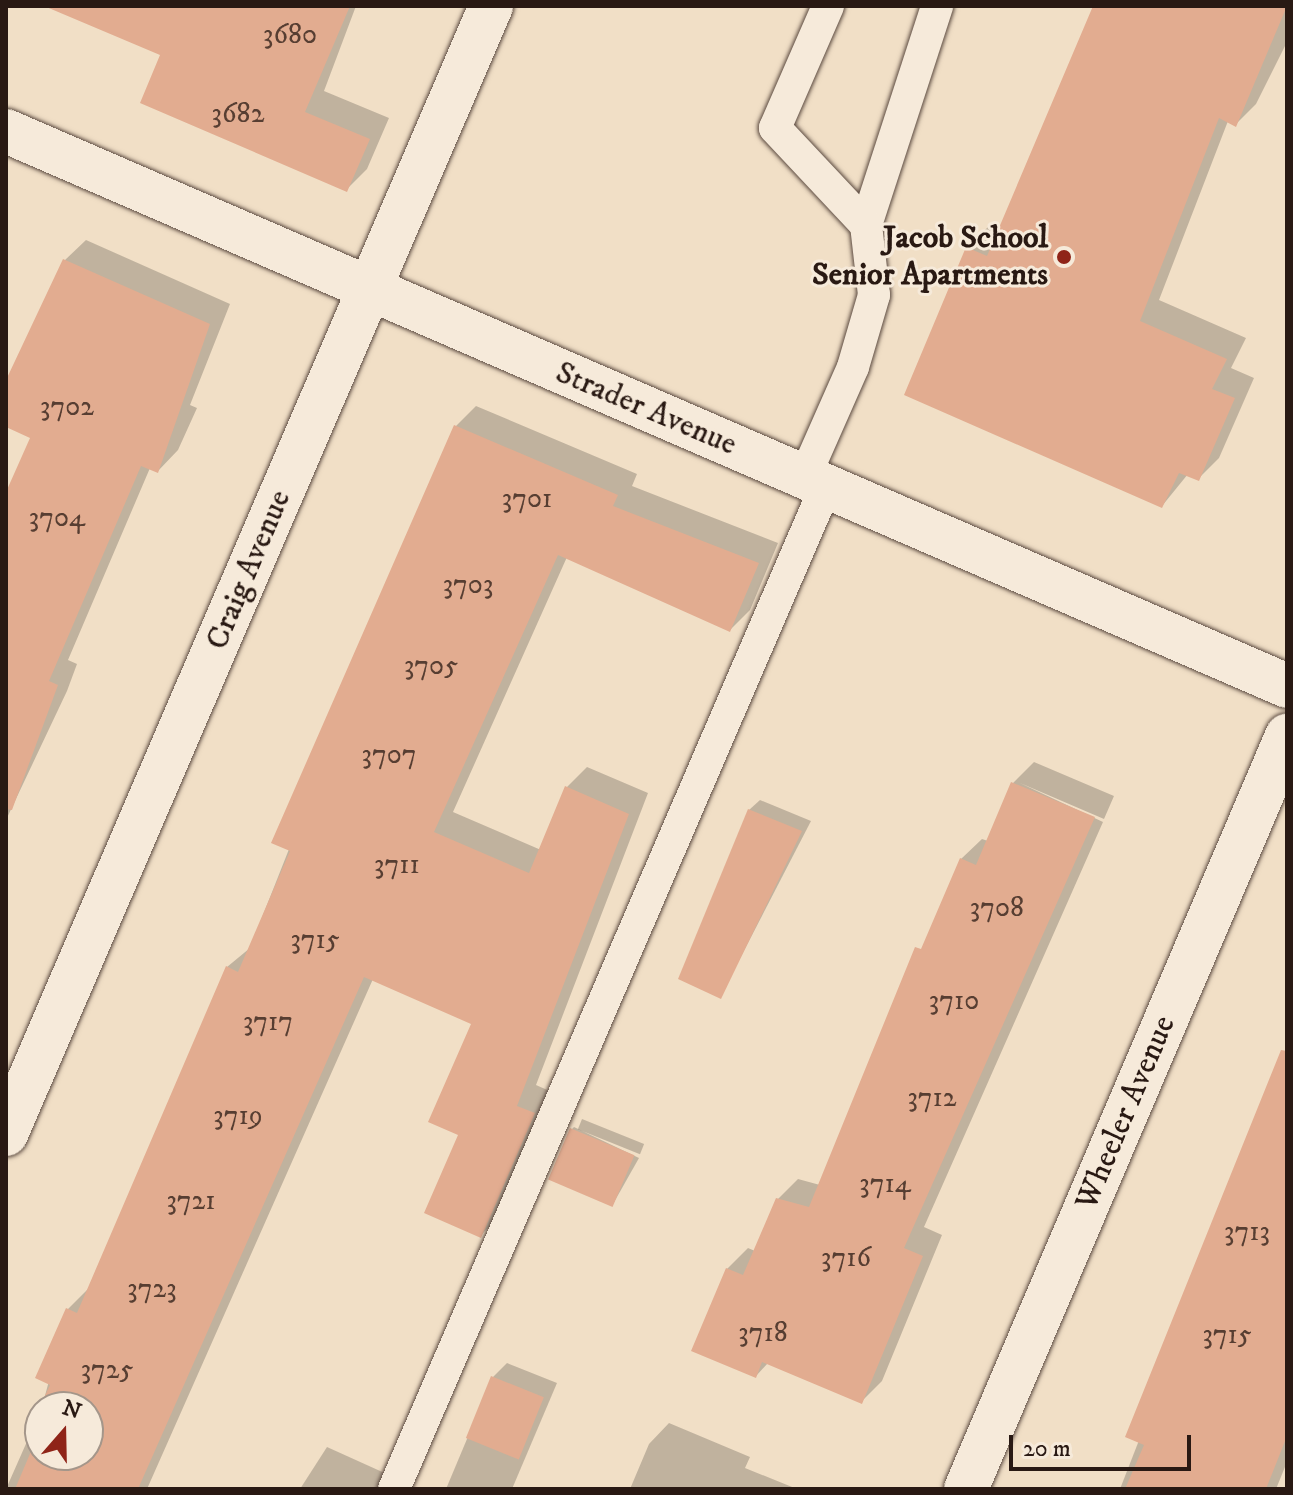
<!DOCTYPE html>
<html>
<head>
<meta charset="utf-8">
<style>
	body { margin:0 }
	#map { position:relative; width:1293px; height:1495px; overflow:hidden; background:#f1dfc6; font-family:"IM FELL DW Pica",serif }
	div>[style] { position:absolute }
	.shadow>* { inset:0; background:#0003; transform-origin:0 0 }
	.building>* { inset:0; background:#e2ac90; transform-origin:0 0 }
	.roads { filter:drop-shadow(0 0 2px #5b4a40) drop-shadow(0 0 2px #5b4a40) }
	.lane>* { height:32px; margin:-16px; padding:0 16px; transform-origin:16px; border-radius:16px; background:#f6eada }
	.street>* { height:44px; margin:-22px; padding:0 22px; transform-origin:22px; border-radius:22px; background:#f6eada }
	.dots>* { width:22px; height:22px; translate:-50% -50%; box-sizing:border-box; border:4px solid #f6eada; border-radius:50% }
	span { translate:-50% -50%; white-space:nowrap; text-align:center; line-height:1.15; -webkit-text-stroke:6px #f6eada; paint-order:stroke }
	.number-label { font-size:28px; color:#573e32 }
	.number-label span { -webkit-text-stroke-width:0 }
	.poi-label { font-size:32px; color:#291913; font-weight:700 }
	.right { translate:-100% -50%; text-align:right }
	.street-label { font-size:32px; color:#291913 }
	.frame { position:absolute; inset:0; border:8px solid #291913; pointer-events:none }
	.north { position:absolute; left:24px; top:1391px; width:80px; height:80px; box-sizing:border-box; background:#f6eada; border:2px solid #a4968a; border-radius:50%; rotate:20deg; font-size:22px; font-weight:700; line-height:32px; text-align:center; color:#291913 }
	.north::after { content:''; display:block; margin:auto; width:28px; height:36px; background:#8f2418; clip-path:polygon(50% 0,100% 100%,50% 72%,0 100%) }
	.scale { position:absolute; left:1009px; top:1435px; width:182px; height:36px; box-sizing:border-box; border:4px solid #291913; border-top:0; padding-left:10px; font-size:24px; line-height:28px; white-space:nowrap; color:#291913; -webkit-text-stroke:6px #f6eada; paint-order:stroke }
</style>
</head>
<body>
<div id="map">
	<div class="shadow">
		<div style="clip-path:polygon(217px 6px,356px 6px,324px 91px,389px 118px,367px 169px,346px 190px)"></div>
		<div style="clip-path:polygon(1095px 6px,1287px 6px,1287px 42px,1256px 104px,1236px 124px,1228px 121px,1159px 300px,1246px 338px,1231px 368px,1254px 378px,1219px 458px,1199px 478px,1188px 474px,1162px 506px,967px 248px,988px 227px,999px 232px)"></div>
		<div style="clip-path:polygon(86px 240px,230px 304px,190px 405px,197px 408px,178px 450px,158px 471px,150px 468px,68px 660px,77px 664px,67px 691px,6px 820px,6px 499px,32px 437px,6px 425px,6px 387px,65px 260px)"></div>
		<div style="clip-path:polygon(476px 406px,637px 474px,632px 486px,778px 543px,750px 610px,730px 630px,567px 557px,453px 812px,541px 850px,567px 787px,587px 767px,648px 793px,536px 1085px,554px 1093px,501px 1215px,481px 1235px,461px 1134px,473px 1023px,373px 979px,147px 1489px,6px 1489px,40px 1412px,40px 1455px,88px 1455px,88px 1407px,42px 1407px,68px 1309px,88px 1289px,227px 967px,250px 948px,456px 426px)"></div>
		<div style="clip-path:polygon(1034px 762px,1114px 796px,1104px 819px,1020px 783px,1103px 822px,924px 1227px,942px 1235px,882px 1381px,861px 1402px,768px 1363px,756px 1376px,727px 1269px,748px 1248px,755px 1251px,778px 1199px,798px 1179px,820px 1185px,961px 859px,982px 839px,988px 841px,1013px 783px)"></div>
		<div style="clip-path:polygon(760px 800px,811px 821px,720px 997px,749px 810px)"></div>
		<div style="clip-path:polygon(1287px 1061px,1287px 1462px,1276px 1489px,1120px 1489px)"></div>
		<div style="left:582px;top:1119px;width:67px;height:11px;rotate:22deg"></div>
		<div style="clip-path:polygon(574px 1127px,639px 1158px,613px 1204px,572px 1129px)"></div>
		<div style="clip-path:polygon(507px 1363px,557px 1383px,512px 1489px,446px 1489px,493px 1377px)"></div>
		<div style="clip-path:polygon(669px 1423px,750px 1457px,745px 1468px,797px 1489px,630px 1489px,649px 1444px)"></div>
		<div style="clip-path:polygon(327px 1447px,389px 1475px,398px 1489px,300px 1489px)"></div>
	</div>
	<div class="building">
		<div style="clip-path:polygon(44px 6px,350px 6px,305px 112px,370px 139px,347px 192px,140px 103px,160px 55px)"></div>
		<div style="clip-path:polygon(1093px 6px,1287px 6px,1236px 127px,1219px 118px,1140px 321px,1227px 359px,1212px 389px,1235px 398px,1199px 481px,1179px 473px,1162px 508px,904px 395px,966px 247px,987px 256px)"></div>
		<div style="clip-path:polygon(63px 259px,210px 324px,158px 473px,141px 466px,49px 681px,58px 685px,12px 810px,6px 809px,6px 492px,30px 438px,6px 427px,6px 380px)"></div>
		<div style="clip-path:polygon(evenodd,454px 425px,618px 495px,613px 506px,759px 563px,730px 632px,558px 555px,434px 832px,529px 873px,565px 786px,629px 814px,517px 1106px,535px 1113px,481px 1238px,424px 1213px,458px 1135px,428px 1122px,471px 1024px,364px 977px,138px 1489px,15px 1489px,35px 1442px,25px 1438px,50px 1385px,35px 1378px,66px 1308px,77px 1313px,226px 966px,238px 972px,290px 851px,271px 843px,454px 425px,40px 1407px,88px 1407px,88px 1455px,40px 1455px,40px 1407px)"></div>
		<div style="clip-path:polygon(1011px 782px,1095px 817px,904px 1248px,923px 1256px,862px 1404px,762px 1362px,756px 1378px,691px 1351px,726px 1268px,743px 1275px,776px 1198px,809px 1207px,915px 947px,921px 949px,960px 858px,976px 865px)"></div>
		<div style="clip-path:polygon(748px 809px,802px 831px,721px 999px,678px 979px)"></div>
		<div style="clip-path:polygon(1281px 1050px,1287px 1051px,1287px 1436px,1266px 1489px,1125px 1489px,1144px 1445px,1125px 1437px)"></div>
		<div style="left:570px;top:1128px;width:70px;height:56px;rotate:23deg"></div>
		<div style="left:491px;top:1376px;width:57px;height:67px;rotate:22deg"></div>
	</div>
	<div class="roads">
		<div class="lane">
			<div style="left:866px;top:225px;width:230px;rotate:-72deg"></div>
			<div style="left:805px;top:476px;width:119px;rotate:-66.2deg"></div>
			<div style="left:853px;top:367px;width:75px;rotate:-73.7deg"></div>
			<div style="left:874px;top:295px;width:70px;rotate:-96.5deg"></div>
			<div style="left:866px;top:225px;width:133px;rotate:-133.2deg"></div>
			<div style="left:775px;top:128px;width:133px;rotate:-66.5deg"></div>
			<div style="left:394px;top:1489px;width:1092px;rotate:-66.7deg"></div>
		</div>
		<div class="street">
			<div style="left:6px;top:131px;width:1396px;rotate:23.42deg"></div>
			<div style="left:6px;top:1134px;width:1228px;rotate:-66.73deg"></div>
			<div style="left:966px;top:1489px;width:819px;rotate:-66.91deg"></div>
		</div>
	</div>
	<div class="dots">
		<div style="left:1064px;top:257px;background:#8f2418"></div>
	</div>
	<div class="number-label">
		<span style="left:290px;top:35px">3680</span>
		<span style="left:238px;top:114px">3682</span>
		<span style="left:67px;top:407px">3702</span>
		<span style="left:527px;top:499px">3701</span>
		<span style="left:57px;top:518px">3704</span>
		<span style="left:468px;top:585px">3703</span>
		<span style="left:431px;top:666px">3705</span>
		<span style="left:389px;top:755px">3707</span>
		<span style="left:397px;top:865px">3711</span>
		<span style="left:997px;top:908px">3708</span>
		<span style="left:315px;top:940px">3715</span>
		<span style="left:954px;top:1001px">3710</span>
		<span style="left:268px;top:1022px">3717</span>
		<span style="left:932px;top:1098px">3712</span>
		<span style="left:238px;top:1116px">3719</span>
		<span style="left:885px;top:1184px">3714</span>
		<span style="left:191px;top:1201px">3721</span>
		<span style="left:1247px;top:1232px">3713</span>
		<span style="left:846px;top:1258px">3716</span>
		<span style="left:152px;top:1289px">3723</span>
		<span style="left:763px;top:1333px">3718</span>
		<span style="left:1227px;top:1335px">3715</span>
		<span style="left:107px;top:1370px">3725</span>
	</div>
	<div class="poi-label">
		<span class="right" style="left:1048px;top:257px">Jacob School<br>Senior Apartments</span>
	</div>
	<div class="street-label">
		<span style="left:646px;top:409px;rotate:23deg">Strader Avenue</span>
		<span style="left:249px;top:570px;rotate:-67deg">Craig Avenue</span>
		<span style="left:1126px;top:1113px;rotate:-67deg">Wheeler Avenue</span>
	</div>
	<div class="frame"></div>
	<div class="north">N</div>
	<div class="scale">20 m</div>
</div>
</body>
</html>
